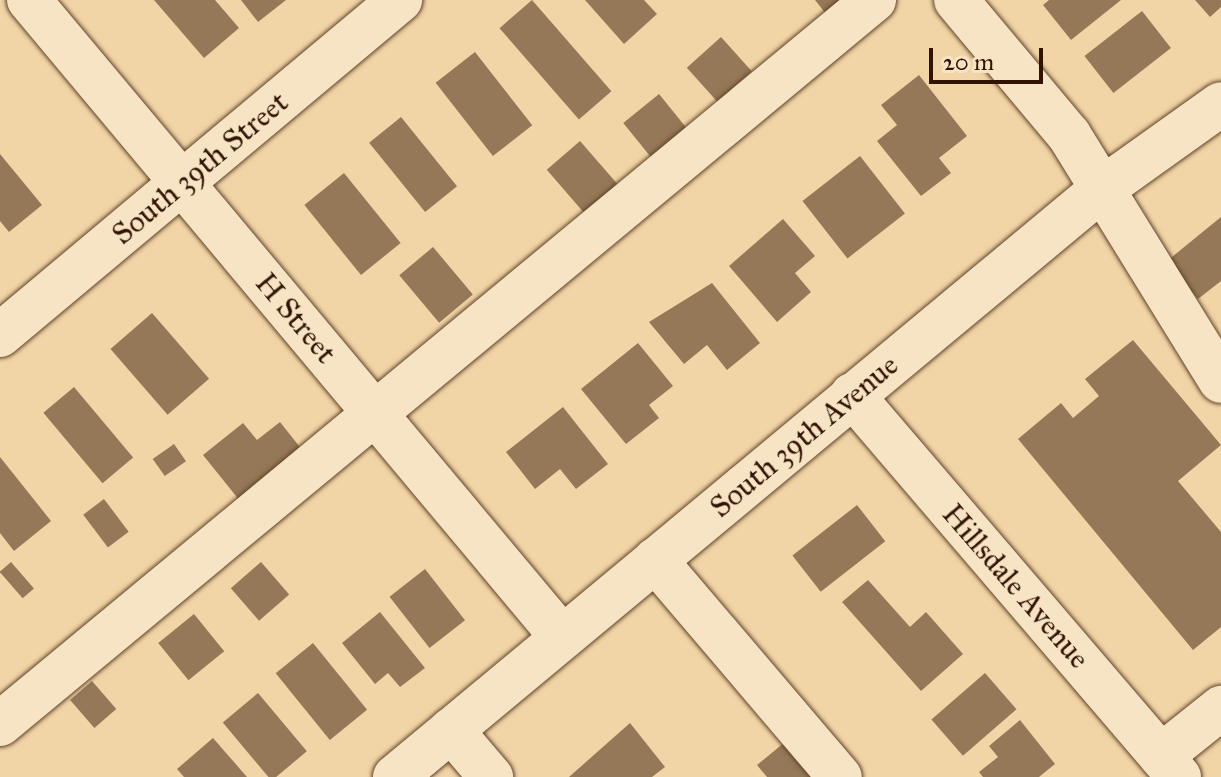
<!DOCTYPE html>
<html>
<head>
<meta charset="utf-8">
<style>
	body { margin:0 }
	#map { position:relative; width:1221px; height:777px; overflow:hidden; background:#f2d5a6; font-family:"IM FELL Great Primer",serif }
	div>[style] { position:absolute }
	.building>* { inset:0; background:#957857; transform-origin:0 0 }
	.roads { filter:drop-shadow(0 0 2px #60442a) drop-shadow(0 0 2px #60442a) }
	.minor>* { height:44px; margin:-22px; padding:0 22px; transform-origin:22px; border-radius:22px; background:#f7e4c5 }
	span { translate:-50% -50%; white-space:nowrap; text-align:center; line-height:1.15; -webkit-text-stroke:8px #f7e4c5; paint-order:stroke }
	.street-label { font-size:30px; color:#301301 }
	.scale { position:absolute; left:929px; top:48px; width:114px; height:36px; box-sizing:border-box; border:4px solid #301301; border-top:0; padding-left:10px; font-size:24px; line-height:28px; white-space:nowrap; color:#301301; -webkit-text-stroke:6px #f7e4c5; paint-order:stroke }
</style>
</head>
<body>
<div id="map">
	<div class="building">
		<div style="clip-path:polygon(154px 0,215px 0,239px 28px,204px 58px)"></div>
		<div style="clip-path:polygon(241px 0,286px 0,258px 22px)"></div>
		<div style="left:532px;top:0;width:121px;height:43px;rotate:49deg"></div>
		<div style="clip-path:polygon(585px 0,644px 0,657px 14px,624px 44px)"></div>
		<div style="clip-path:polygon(815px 0,843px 0,826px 14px)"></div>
		<div style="clip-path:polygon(1049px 0,1121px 0,1071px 40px,1043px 5px)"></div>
		<div style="clip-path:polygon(1195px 0,1221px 0,1221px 7px,1210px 17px)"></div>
		<div style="left:1142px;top:11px;width:47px;height:73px;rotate:52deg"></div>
		<div style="left:721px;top:37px;width:46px;height:46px;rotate:48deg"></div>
		<div style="left:475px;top:52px;width:93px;height:50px;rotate:52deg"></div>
		<div style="clip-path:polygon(919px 75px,967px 136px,939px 158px,951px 173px,921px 196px,877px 141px,897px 125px,881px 105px)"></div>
		<div style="left:659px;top:94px;width:45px;height:46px;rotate:51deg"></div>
		<div style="left:401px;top:117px;width:89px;height:41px;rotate:51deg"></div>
		<div style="left:580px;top:141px;width:58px;height:44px;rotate:49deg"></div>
		<div style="clip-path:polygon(0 154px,42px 205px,9px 232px,0 221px)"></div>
		<div style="left:860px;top:156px;width:73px;height:73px;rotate:52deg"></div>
		<div style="left:344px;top:173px;width:90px;height:51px;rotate:51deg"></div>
		<div style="clip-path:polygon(1221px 217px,1221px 281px,1198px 299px,1167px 261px)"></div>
		<div style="clip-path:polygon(783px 219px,815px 256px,795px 273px,811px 292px,777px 322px,729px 266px)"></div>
		<div style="left:433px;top:247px;width:62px;height:44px;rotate:50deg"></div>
		<div style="clip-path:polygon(712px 283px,760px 343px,727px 370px,707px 345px,684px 364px,649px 322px)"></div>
		<div style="left:152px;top:313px;width:87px;height:55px;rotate:49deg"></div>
		<div style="clip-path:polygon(1133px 340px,1221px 445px,1178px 481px,1221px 532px,1221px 627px,1193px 650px,1018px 439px,1061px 403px,1073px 418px,1099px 396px,1085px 379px)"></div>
		<div style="clip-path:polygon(638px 343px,673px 386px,649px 405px,659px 418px,626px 444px,581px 389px)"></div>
		<div style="left:74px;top:387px;width:92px;height:40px;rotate:50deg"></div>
		<div style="clip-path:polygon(563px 407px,608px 464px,576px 489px,560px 469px,535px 489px,506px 452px)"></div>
		<div style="clip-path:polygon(280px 422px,303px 451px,240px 501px,203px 455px,243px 423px,257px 440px)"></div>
		<div style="left:174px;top:444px;width:21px;height:26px;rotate:55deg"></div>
		<div style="clip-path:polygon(0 457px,51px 521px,14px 551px,0 533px)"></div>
		<div style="left:104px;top:499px;width:41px;height:26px;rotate:53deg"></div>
		<div style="left:857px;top:505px;width:46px;height:82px;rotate:52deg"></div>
		<div style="left:11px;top:562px;width:35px;height:15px;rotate:49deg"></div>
		<div style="left:261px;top:562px;width:43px;height:40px;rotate:49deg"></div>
		<div style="left:425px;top:569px;width:65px;height:45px;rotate:52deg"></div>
		<div style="clip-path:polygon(868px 580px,910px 627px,926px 612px,963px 654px,921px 691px,842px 602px)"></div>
		<div style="clip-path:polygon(380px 612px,425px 668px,400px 687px,388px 673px,375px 684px,342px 643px)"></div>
		<div style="left:194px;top:614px;width:48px;height:46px;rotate:51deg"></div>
		<div style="left:313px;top:643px;width:86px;height:48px;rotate:51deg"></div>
		<div style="left:985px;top:673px;width:48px;height:71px;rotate:49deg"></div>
		<div style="left:92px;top:681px;width:37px;height:29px;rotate:49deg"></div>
		<div style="left:258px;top:693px;width:76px;height:46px;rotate:50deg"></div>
		<div style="clip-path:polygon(1020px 720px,1055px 764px,1039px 777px,983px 777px,979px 772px,998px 757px,989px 746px)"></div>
		<div style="clip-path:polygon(630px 723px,665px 767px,652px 777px,569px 777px)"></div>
		<div style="clip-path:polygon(213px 738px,247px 777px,184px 777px,177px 769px)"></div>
		<div style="clip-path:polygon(785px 742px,813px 777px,767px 777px,757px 765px)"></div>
	</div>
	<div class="roads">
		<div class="minor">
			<div style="left:29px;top:0;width:831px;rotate:50.08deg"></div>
			<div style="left:956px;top:0;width:176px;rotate:50.1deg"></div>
			<div style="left:1069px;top:135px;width:289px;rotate:58.3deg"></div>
			<div style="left:0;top:335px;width:522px;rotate:-39.95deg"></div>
			<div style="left:852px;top:395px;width:503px;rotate:49.44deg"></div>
			<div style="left:655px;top:560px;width:285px;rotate:49.6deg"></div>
			<div style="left:0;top:724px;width:1135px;rotate:-39.64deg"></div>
			<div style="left:451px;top:730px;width:62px;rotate:49.6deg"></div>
			<div style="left:1161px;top:756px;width:77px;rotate:-38.7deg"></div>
			<div style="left:395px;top:777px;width:920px;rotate:-39.75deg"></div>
			<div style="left:1102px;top:189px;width:146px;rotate:-35.5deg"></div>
		</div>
	</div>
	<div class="street-label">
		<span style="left:200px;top:168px;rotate:-40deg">South 39th Street</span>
		<span style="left:296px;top:318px;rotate:50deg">H Street</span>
		<span style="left:804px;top:436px;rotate:-40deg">South 39th Avenue</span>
		<span style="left:1016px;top:586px;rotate:49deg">Hillsdale Avenue</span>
	</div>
	<div class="scale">20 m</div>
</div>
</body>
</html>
